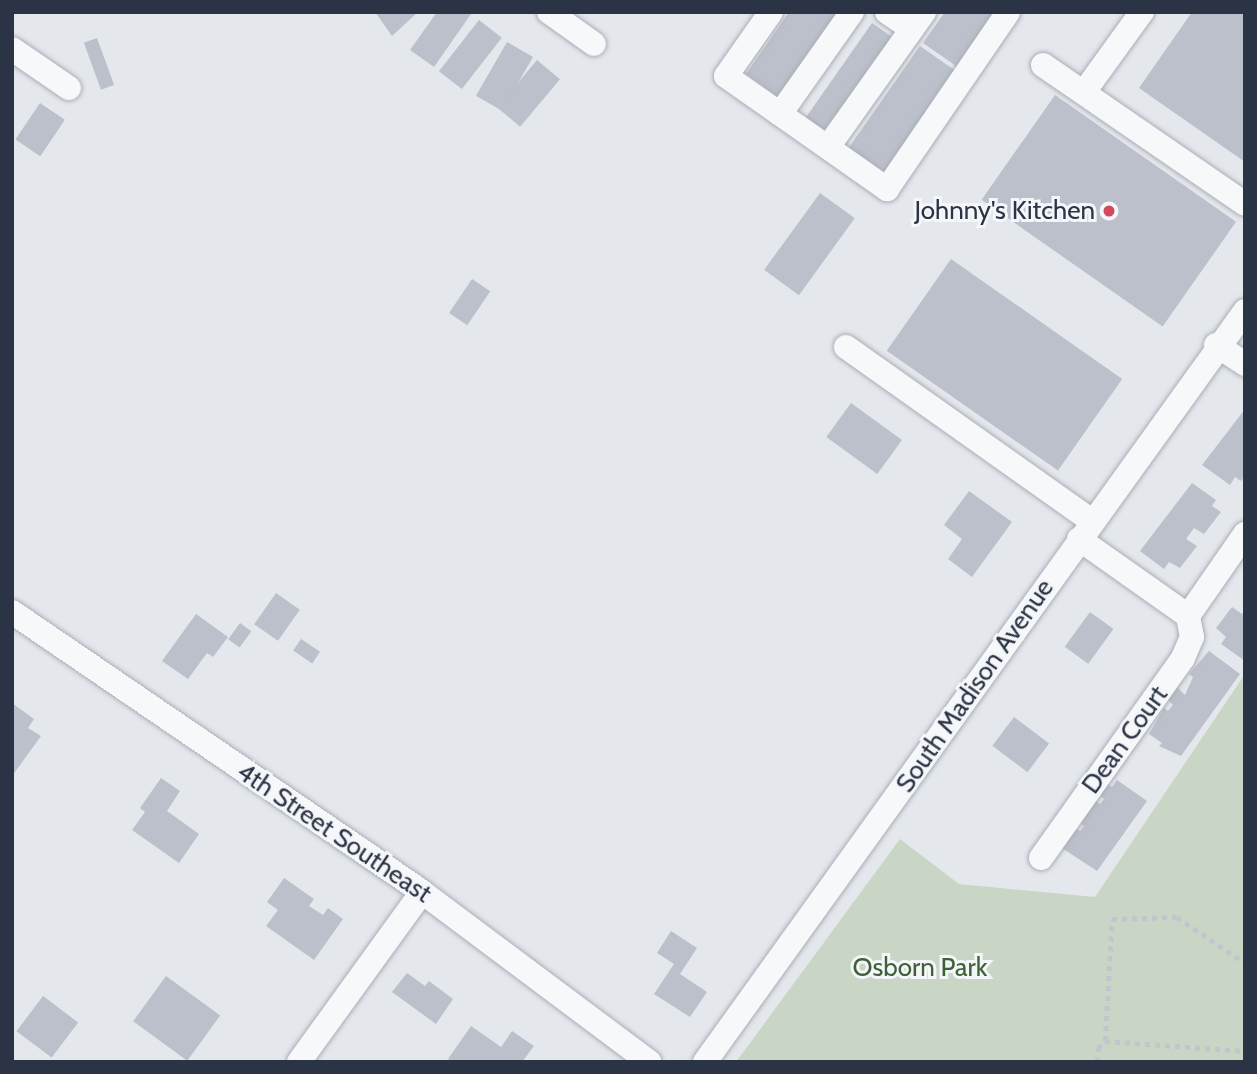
<!DOCTYPE html>
<html>
<head>
<meta charset="utf-8">
<style>
	body { margin:0 }
	#map { position:relative; width:1257px; height:1074px; overflow:hidden; background:#e4e7ec; font-family:Cabin,sans-serif }
	div>[style] { position:absolute }
	.green>* { inset:0; background:#c9d6c5 }
	.building>* { inset:0; background:#bbc0ca; transform-origin:0 0 }
	.path>* { height:4.5px; margin-top:-2.25px; transform-origin:0; background:repeating-linear-gradient(90deg,#c2c5cb 0 5px,transparent 0 10px) }
	.roads { filter:drop-shadow(0 0 2px #a9aeb7) drop-shadow(0 0 2px #a9aeb7) }
	.minor>* { height:24px; margin:-12px; padding:0 12px; transform-origin:12px; border-radius:12px; background:#f7f8fa }
	.dots>* { width:19px; height:19px; translate:-50% -50%; box-sizing:border-box; border:4px solid #f4f6f9; border-radius:50% }
	span { translate:-50% -50%; white-space:nowrap; text-align:center; line-height:1.15; -webkit-text-stroke:6px #f4f6f9; paint-order:stroke }
	.poi-label { font-size:26px; color:#2b3445 }
	.right { translate:-100% -50%; text-align:right }
	.street-label { font-size:26px; color:#2b3445 }
	.park-label { font-size:26px; color:#3f6138 }
	.frame { position:absolute; inset:0; border:14px solid #2b3445; pointer-events:none }
</style>
</head>
<body>
<div id="map">
	<div class="green">
		<div style="clip-path:polygon(1245px 674px,1245px 1062px,736px 1062px,900px 839px,959px 884px,1095px 897px)"></div>
	</div>
	<div class="building">
		<div style="clip-path:polygon(375px 12px,418px 12px,392px 36px)"></div>
		<div style="clip-path:polygon(437px 12px,471px 14px,434px 67px,410px 50px)"></div>
		<div style="clip-path:polygon(789px 12px,842px 12px,781px 99px,746px 74px)"></div>
		<div style="clip-path:polygon(945px 12px,998px 12px,959px 68px,923px 43px)"></div>
		<div style="clip-path:polygon(1192px 12px,1245px 12px,1245px 162px,1139px 88px)"></div>
		<div style="left:479px;top:20px;width:29px;height:65px;rotate:38deg"></div>
		<div style="left:872px;top:23px;width:28px;height:115px;rotate:35deg"></div>
		<div style="left:97px;top:38px;width:50px;height:14px;rotate:70deg"></div>
		<div style="left:507px;top:42px;width:30px;height:62px;rotate:30deg"></div>
		<div style="left:920px;top:46px;width:44px;height:124px;rotate:35deg"></div>
		<div style="left:537px;top:60px;width:30px;height:62px;rotate:40deg"></div>
		<div style="left:1055px;top:95px;width:221px;height:128px;rotate:35deg"></div>
		<div style="left:40px;top:103px;width:30px;height:44px;rotate:34deg"></div>
		<div style="left:820px;top:193px;width:43px;height:95px;rotate:36deg"></div>
		<div style="left:951px;top:259px;width:209px;height:112px;rotate:35deg"></div>
		<div style="left:472px;top:279px;width:22px;height:41px;rotate:34deg"></div>
		<div style="left:851px;top:403px;width:63px;height:42px;rotate:36deg"></div>
		<div style="clip-path:polygon(1245px 409px,1245px 476px,1241px 481px,1235px 477px,1230px 485px,1202px 465px)"></div>
		<div style="clip-path:polygon(1192px 483px,1216px 500px,1212px 506px,1221px 512px,1204px 534px,1194px 528px,1186px 539px,1197px 546px,1180px 568px,1169px 562px,1164px 569px,1140px 551px)"></div>
		<div style="clip-path:polygon(969px 491px,1012px 522px,972px 577px,948px 559px,962px 539px,944px 525px)"></div>
		<div style="left:276px;top:593px;width:29px;height:38px;rotate:35deg"></div>
		<div style="clip-path:polygon(1232px 607px,1242px 614px,1245px 611px,1245px 661px,1221px 644px,1226px 637px,1216px 628px)"></div>
		<div style="left:1090px;top:612px;width:29px;height:43px;rotate:36deg"></div>
		<div style="clip-path:polygon(196px 614px,228px 637px,213px 657px,207px 653px,188px 679px,162px 661px)"></div>
		<div style="left:240px;top:623px;width:14px;height:20px;rotate:36deg"></div>
		<div style="left:301px;top:639px;width:23px;height:14px;rotate:34deg"></div>
		<div style="clip-path:polygon(1209px 651px,1240px 674px,1181px 756px,1159px 746px,1162px 743px,1149px 734px,1164px 708px,1168px 711px,1173px 705px,1167px 699px,1176px 686px,1185px 695px,1193px 677px,1189px 674px)"></div>
		<div style="clip-path:polygon(12px 703px,34px 719px,28px 728px,41px 736px,12px 776px)"></div>
		<div style="left:1014px;top:717px;width:44px;height:36px;rotate:37deg"></div>
		<div style="clip-path:polygon(161px 778px,180px 791px,167px 811px,199px 834px,179px 863px,132px 830px,145px 812px,140px 808px)"></div>
		<div style="clip-path:polygon(1117px 780px,1147px 801px,1097px 871px,1062px 848px,1076px 828px,1080px 831px,1084px 826px,1080px 823px,1096px 801px,1100px 804px,1104px 799px,1100px 796px,1108px 784px,1112px 787px)"></div>
		<div style="clip-path:polygon(284px 878px,314px 899px,309px 906px,323px 915px,328px 908px,343px 919px,314px 960px,266px 926px,278px 910px,267px 902px)"></div>
		<div style="clip-path:polygon(671px 931px,697px 948px,680px 974px,707px 992px,690px 1017px,654px 994px,674px 964px,657px 953px)"></div>
		<div style="clip-path:polygon(407px 973px,425px 986px,429px 981px,453px 999px,436px 1024px,392px 992px)"></div>
		<div style="left:166px;top:976px;width:67px;height:56px;rotate:36deg"></div>
		<div style="left:43px;top:996px;width:44px;height:44px;rotate:37deg"></div>
		<div style="clip-path:polygon(471px 1026px,501px 1047px,512px 1031px,534px 1046px,522px 1062px,453px 1062px,448px 1059px)"></div>
	</div>
	<div class="path">
		<div style="left:1105px;top:1041px;width:140px;rotate:4.1deg"></div>
		<div style="left:1097px;top:1062px;width:14px;rotate:-86deg"></div>
		<div style="left:1098px;top:1048px;width:10px;rotate:-45deg"></div>
		<div style="left:1105px;top:1041px;width:122px;rotate:-86.7deg"></div>
		<div style="left:1112px;top:919px;width:65px;rotate:-1.8deg"></div>
		<div style="left:1177px;top:917px;width:82px;rotate:34.1deg"></div>
	</div>
	<div class="roads">
		<div class="minor">
			<div style="left:549px;top:12px;width:55px;rotate:35.4deg"></div>
			<div style="left:771px;top:12px;width:78px;rotate:125.1deg"></div>
			<div style="left:726px;top:76px;width:197px;rotate:35.1deg"></div>
			<div style="left:887px;top:189px;width:214px;rotate:-55.6deg"></div>
			<div style="left:887px;top:12px;width:30px;rotate:34deg"></div>
			<div style="left:12px;top:49px;width:69px;rotate:34.4deg"></div>
			<div style="left:1043px;top:65px;width:245px;rotate:34.5deg"></div>
			<div style="left:1084px;top:92px;width:99px;rotate:-54.1deg"></div>
			<div style="left:780px;top:114px;width:125px;rotate:-54.8deg"></div>
			<div style="left:828px;top:147px;width:166px;rotate:-54.6deg"></div>
			<div style="left:1216px;top:345px;width:35px;rotate:33deg"></div>
			<div style="left:846px;top:347px;width:301px;rotate:35.3deg"></div>
			<div style="left:1079px;top:539px;width:133px;rotate:35.2deg"></div>
			<div style="left:12px;top:612px;width:496px;rotate:34.3deg"></div>
			<div style="left:422px;top:892px;width:284px;rotate:36.8deg"></div>
			<div style="left:1188px;top:616px;width:100px;rotate:-55.2deg"></div>
			<div style="left:1041px;top:858px;width:245px;rotate:-54.6deg"></div>
			<div style="left:1183px;top:658px;width:23px;rotate:-67deg"></div>
			<div style="left:1192px;top:637px;width:21px;rotate:-101deg"></div>
			<div style="left:299px;top:1062px;width:210px;rotate:-54.1deg"></div>
			<div style="left:705px;top:1062px;width:925px;rotate:-54.28deg"></div>
		</div>
	</div>
	<div class="dots">
		<div style="left:1109px;top:211px;background:#d1495b"></div>
	</div>
	<div class="poi-label">
		<span class="right" style="left:1095px;top:211px">Johnny's Kitchen</span>
	</div>
	<div class="street-label">
		<span style="left:975px;top:686px;rotate:-55deg">South Madison Avenue</span>
		<span style="left:1125px;top:740px;rotate:-54deg">Dean Court</span>
		<span style="left:334px;top:833px;rotate:34deg">4th Street Southeast</span>
	</div>
	<div class="park-label">
		<span style="left:920px;top:968px">Osborn Park</span>
	</div>
	<div class="frame"></div>
</div>
</body>
</html>
